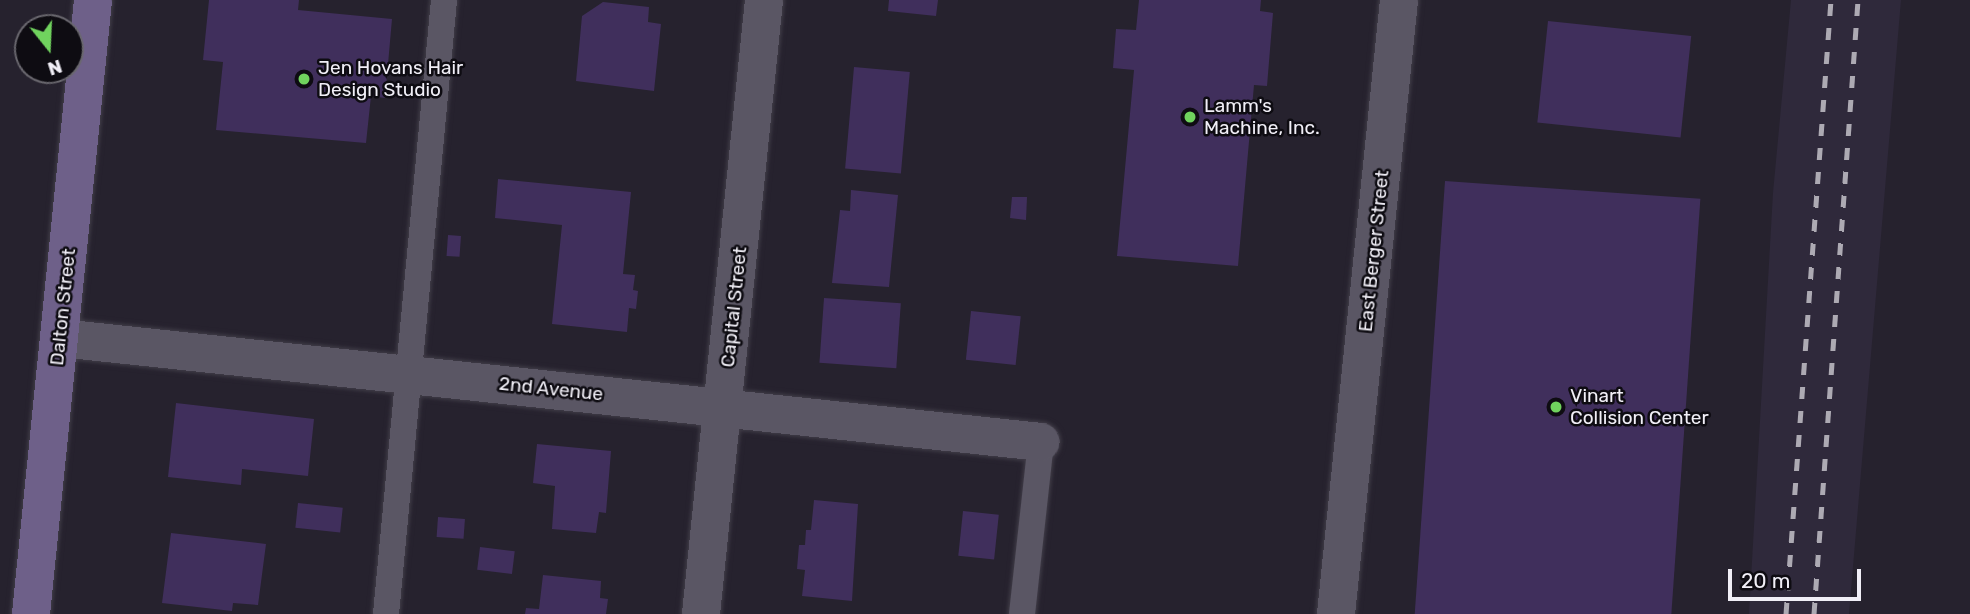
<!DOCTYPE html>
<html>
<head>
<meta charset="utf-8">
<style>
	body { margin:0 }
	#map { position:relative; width:1970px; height:614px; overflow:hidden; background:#26222e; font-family:Rubik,sans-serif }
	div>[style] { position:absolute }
	.built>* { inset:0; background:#2f293b }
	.building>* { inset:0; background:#402f5c; transform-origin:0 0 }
	.roads { filter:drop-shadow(0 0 2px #413d48) drop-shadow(0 0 2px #413d48) }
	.lane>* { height:26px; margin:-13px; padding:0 13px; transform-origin:13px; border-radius:13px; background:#5a5664 }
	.street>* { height:38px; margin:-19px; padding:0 19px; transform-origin:19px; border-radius:19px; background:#5a5664 }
	.secondary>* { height:38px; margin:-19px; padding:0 19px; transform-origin:19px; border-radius:19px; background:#6e6089 }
	.rail>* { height:5px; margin-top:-2.5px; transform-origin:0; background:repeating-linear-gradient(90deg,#adaab3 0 12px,transparent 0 24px) }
	.dots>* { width:19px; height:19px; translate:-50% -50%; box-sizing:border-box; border:4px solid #0e0c12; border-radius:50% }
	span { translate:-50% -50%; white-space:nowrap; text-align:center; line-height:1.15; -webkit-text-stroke:5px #0e0c12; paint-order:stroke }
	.poi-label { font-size:19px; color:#f1eff7 }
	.left { translate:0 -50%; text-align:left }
	.street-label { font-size:19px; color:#f1eff7 }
	.north { position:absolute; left:14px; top:14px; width:70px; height:70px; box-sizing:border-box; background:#0e0c12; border:2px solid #69676e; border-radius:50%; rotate:162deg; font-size:19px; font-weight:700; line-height:28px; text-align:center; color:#f1eff7 }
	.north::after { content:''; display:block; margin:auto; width:24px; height:32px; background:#70d35e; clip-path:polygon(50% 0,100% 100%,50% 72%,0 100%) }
	.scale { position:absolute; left:1728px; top:569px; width:133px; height:32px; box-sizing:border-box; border:4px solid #f1eff7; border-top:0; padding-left:9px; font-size:21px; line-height:24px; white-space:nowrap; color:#f1eff7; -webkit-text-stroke:5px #0e0c12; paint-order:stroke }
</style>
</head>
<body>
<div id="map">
	<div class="built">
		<div style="clip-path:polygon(1791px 0,1901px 0,1849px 614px,1749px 614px,1773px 193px)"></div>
	</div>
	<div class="building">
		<div style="clip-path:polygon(209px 0,299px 0,298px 10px,392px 19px,385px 98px,371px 96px,366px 143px,216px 130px,223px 62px,203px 60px)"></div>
		<div style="clip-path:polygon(889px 0,938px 0,936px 16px,888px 11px)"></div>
		<div style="clip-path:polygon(1139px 0,1261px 0,1260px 11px,1273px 13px,1267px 86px,1254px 85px,1238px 266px,1117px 256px,1134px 70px,1113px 68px,1116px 29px,1136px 30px)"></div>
		<div style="clip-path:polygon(603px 2px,649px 7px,648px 22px,661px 24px,654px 91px,576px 81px,582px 16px)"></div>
		<div style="left:1548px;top:21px;width:144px;height:102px;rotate:6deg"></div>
		<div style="left:854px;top:67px;width:56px;height:102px;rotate:5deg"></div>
		<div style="clip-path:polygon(498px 179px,631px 192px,623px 274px,635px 275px,633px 290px,638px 291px,636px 309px,629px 308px,627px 332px,552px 324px,562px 225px,495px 218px)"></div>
		<div style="left:1445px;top:181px;width:256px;height:434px;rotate:4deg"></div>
		<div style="clip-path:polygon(851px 190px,898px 195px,889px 287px,832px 283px,840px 210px,850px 211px)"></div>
		<div style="clip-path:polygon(1012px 197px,1027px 197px,1026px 220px,1010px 218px)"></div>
		<div style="left:448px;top:235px;width:13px;height:21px;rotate:4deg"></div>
		<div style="left:824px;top:298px;width:77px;height:65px;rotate:4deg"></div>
		<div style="left:971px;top:311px;width:50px;height:49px;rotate:6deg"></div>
		<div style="clip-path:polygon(176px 403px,314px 419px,308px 476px,242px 469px,241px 485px,168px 477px)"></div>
		<div style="clip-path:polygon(537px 444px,611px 451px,606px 513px,599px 512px,596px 533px,552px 529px,555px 486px,533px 483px)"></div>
		<div style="clip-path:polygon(814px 500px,858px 504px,852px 601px,802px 596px,805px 570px,797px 569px,799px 545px,805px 545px,806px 530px,811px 530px)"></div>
		<div style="left:298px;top:503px;width:45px;height:25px;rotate:6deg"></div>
		<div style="left:963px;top:511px;width:36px;height:45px;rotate:6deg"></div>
		<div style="left:438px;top:517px;width:27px;height:20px;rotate:4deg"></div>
		<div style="clip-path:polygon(171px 533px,266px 544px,258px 605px,233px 603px,232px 611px,162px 603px)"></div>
		<div style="left:480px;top:547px;width:35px;height:23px;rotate:7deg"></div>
		<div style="clip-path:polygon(543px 575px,601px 581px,600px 598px,608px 599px,606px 614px,525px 614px,526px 608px,539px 609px)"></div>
	</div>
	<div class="roads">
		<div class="lane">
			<div style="left:386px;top:614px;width:617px;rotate:-84.6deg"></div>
			<div style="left:1022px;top:614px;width:173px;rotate:-83.7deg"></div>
		</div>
		<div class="street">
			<div style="left:60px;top:338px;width:986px;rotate:6.05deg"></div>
			<div style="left:701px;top:614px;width:617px;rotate:-84.14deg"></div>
			<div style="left:1336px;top:614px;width:617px;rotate:-84.14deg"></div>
		</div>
		<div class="secondary">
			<div style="left:31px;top:614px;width:617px;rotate:-84.23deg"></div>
		</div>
	</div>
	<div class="rail">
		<div style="left:1786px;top:614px;width:616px;rotate:-85.81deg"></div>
		<div style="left:1814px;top:614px;width:616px;rotate:-85.9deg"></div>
	</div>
	<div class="dots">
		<div style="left:304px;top:79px;background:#70d35e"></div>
		<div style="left:1190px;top:117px;background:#70d35e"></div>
		<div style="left:1556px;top:407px;background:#70d35e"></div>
	</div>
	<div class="poi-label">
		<span class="left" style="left:318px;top:79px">Jen Hovans Hair<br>Design Studio</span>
		<span class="left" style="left:1204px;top:117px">Lamm's<br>Machine, Inc.</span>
		<span class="left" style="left:1570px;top:407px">Vinart<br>Collision Center</span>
	</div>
	<div class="street-label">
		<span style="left:1374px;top:251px;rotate:-84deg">East Berger Street</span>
		<span style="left:63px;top:307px;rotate:-84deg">Dalton Street</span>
		<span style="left:734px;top:307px;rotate:-84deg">Capital Street</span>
		<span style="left:551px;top:389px;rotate:6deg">2nd Avenue</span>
	</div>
	<div class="north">N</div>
	<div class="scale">20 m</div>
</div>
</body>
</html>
